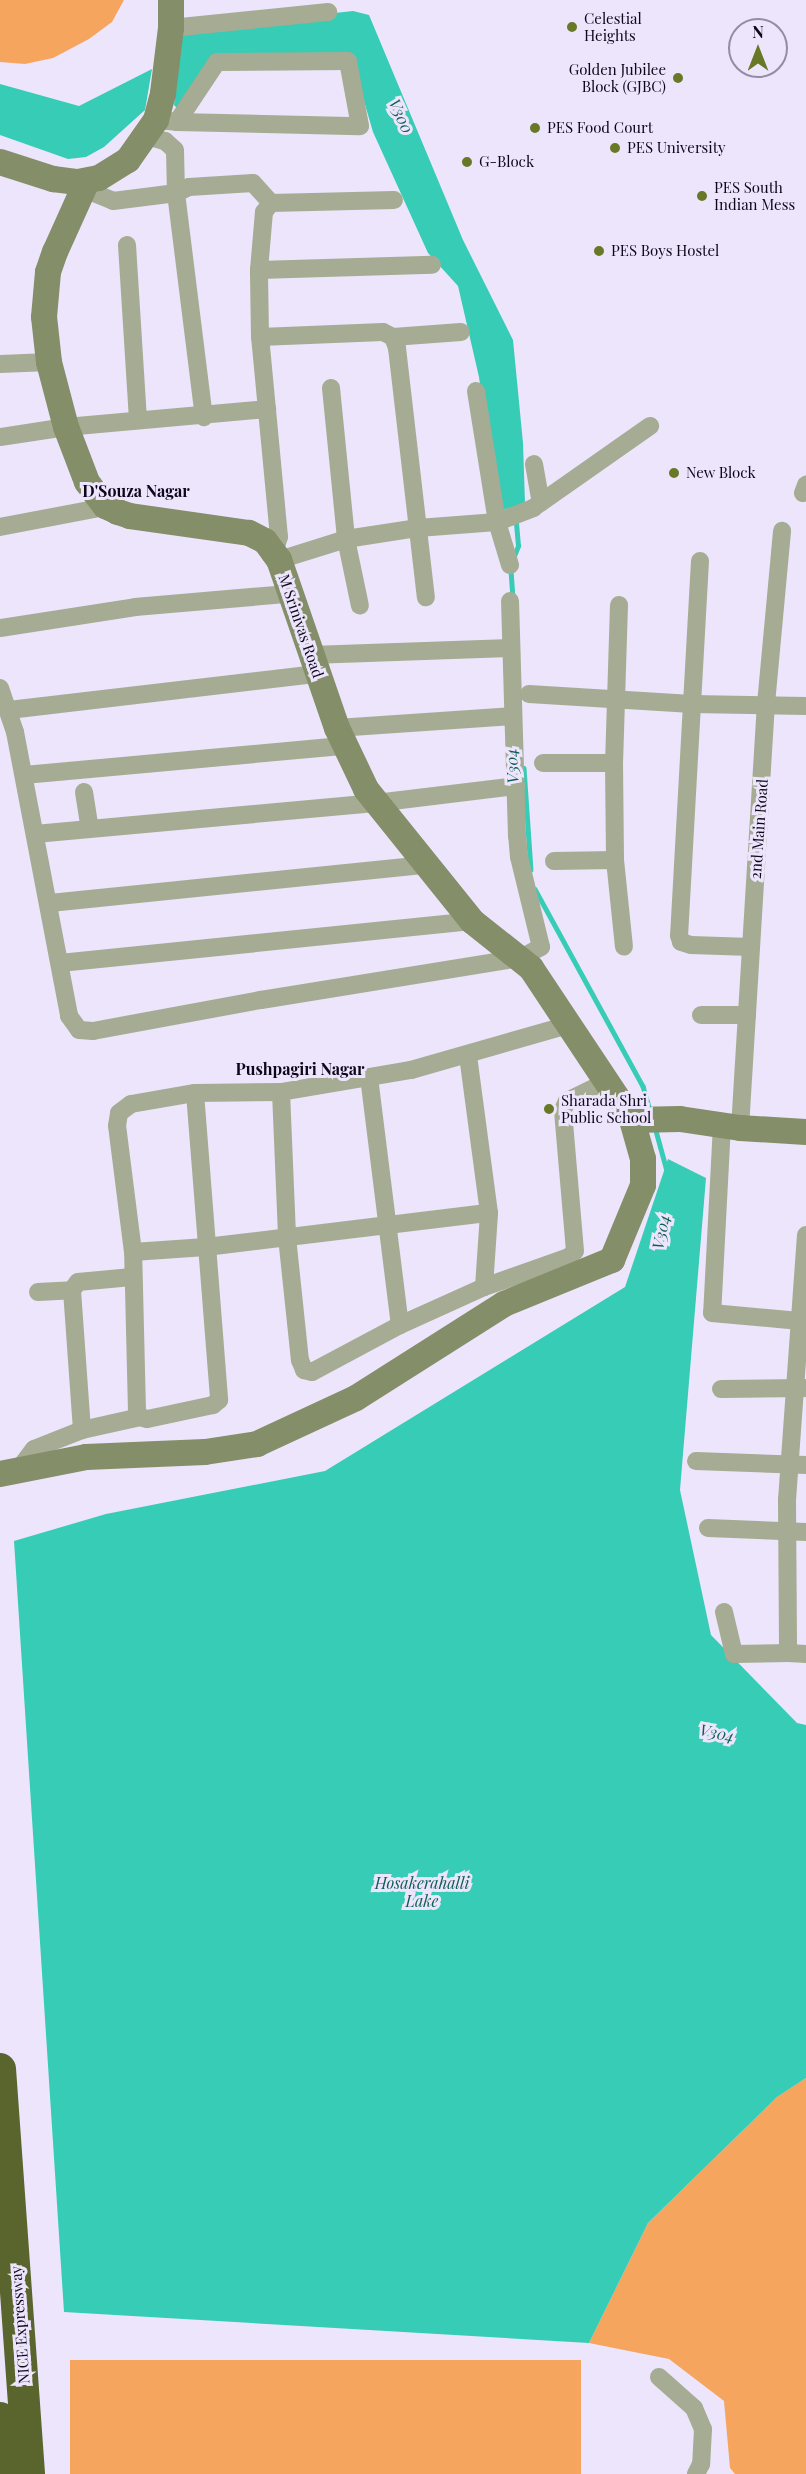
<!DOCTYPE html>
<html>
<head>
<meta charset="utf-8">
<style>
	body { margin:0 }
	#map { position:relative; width:806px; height:2474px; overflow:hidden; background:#ece5fc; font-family:"Playfair Display",serif }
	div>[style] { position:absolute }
	.green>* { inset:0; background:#f6a55e; transform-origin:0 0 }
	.water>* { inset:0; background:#37ccb5 }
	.stream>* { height:4.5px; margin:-2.25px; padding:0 2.25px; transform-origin:2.25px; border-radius:2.25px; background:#37ccb5 }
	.street>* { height:18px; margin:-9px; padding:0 9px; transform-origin:9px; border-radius:9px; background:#a5ac93 }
	.secondary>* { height:26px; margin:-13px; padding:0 13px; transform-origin:13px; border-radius:13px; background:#848e68 }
	.highway>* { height:32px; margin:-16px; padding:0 16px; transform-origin:16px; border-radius:16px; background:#59652d }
	.dots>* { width:16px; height:16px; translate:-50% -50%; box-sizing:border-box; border:3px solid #ece5fc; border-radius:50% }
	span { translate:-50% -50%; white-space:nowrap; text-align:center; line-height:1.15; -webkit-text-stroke:6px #ece5fc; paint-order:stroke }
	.poi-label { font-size:15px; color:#0e071a }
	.left { translate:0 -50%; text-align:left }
	.right { translate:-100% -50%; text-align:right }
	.street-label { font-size:15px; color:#0e071a }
	.water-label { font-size:16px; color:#0e5f53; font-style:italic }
	.neighbourhood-label { font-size:16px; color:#0e071a; font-weight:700 }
	.north { position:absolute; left:728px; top:18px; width:60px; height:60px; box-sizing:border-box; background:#ece5fc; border:2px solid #938ca2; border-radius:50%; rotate:0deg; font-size:16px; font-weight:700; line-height:24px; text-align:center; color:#0e071a }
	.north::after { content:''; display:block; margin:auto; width:21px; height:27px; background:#687827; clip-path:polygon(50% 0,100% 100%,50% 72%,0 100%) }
</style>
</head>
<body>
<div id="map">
	<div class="green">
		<div style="clip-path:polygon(0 0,124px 0,112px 22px,89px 39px,53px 58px,25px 64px,0 62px)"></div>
		<div style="clip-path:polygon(806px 2078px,806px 2474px,735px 2474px,730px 2468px,724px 2401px,669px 2359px,589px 2343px,648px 2223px,777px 2097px)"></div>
		<div style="left:70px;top:2360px;width:511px;height:114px"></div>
	</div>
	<div class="water">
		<div style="clip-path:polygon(353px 11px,369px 15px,463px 240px,513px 340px,523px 443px,525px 503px,497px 512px,479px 377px,458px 286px,428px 253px,373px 132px,350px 53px,216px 55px,180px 111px,174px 105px,181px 30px)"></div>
		<div style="clip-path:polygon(152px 69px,145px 110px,104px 147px,86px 157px,68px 159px,0 135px,0 84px,79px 106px)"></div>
		<div style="clip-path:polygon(668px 1159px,706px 1178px,680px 1490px,711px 1635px,797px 1723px,806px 1725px,806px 2078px,777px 2097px,648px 2223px,589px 2343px,64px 2312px,14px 1541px,106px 1514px,325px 1471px,625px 1287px)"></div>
	</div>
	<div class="stream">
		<div style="left:514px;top:556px;width:11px;rotate:-68deg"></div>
		<div style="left:518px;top:546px;width:25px;rotate:-95deg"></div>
		<div style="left:511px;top:570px;width:28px;rotate:86deg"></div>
		<div style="left:524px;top:768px;width:102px;rotate:86.1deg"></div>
		<div style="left:535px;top:889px;width:225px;rotate:61.3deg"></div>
		<div style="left:643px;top:1086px;width:25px;rotate:74deg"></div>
		<div style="left:655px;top:1127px;width:46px;rotate:74.7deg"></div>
	</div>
	<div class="street">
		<div style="left:171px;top:28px;width:158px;rotate:-5.8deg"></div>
		<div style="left:156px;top:120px;width:21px;rotate:5deg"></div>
		<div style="left:177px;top:122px;width:183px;rotate:1.3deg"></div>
		<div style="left:360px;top:126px;width:66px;rotate:-100.5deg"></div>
		<div style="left:348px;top:61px;width:131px;rotate:179.6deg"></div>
		<div style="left:217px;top:62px;width:72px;rotate:123.7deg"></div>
		<div style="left:147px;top:136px;width:19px;rotate:16deg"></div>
		<div style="left:165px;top:141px;width:13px;rotate:42deg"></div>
		<div style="left:175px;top:150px;width:43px;rotate:88.7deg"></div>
		<div style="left:176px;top:193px;width:226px;rotate:82.9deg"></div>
		<div style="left:84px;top:189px;width:31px;rotate:22deg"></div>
		<div style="left:113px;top:201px;width:64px;rotate:-7.2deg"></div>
		<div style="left:176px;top:193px;width:14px;rotate:-25deg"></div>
		<div style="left:189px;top:187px;width:64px;rotate:-3.6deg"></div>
		<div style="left:253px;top:183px;width:27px;rotate:48deg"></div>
		<div style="left:127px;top:245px;width:175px;rotate:86.4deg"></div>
		<div style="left:259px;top:270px;width:173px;rotate:-1.7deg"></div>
		<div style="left:260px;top:337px;width:123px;rotate:-2.3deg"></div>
		<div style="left:383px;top:332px;width:11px;rotate:27deg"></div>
		<div style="left:393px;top:337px;width:12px;rotate:70deg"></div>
		<div style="left:397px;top:348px;width:251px;rotate:83.4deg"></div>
		<div style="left:393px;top:337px;width:68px;rotate:-4.2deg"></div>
		<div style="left:0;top:364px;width:49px;rotate:-2.3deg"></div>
		<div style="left:331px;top:388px;width:152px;rotate:84.3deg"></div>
		<div style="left:346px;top:539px;width:68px;rotate:78.2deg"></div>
		<div style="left:476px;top:391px;width:133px;rotate:80.9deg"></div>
		<div style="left:497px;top:522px;width:45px;rotate:73.2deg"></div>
		<div style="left:0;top:437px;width:67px;rotate:-8.6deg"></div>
		<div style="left:66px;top:427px;width:202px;rotate:-5.1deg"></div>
		<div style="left:534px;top:464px;width:39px;rotate:80deg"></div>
		<div style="left:803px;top:493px;width:9px;rotate:-69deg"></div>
		<div style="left:0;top:527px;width:96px;rotate:-10.8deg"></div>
		<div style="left:94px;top:509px;width:11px;rotate:-49deg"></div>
		<div style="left:274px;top:553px;width:17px;rotate:-73deg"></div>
		<div style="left:279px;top:537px;width:201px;rotate:-95.4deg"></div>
		<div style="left:260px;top:337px;width:67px;rotate:-90.9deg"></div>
		<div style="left:259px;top:270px;width:58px;rotate:-85.1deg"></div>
		<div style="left:264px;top:212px;width:11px;rotate:-52deg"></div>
		<div style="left:271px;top:203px;width:123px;rotate:-1.4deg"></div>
		<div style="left:279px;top:560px;width:70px;rotate:-17.4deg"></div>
		<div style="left:346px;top:539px;width:73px;rotate:-8.7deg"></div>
		<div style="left:418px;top:528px;width:79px;rotate:-4.3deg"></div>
		<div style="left:497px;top:522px;width:39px;rotate:-21deg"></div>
		<div style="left:533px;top:508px;width:143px;rotate:-35deg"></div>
		<div style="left:700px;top:561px;width:375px;rotate:93.2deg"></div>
		<div style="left:679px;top:935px;width:7px;rotate:74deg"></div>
		<div style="left:681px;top:942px;width:10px;rotate:17deg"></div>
		<div style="left:691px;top:945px;width:60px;rotate:1.9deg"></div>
		<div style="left:619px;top:605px;width:158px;rotate:91.8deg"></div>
		<div style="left:614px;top:763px;width:97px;rotate:89.4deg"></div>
		<div style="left:615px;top:860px;width:87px;rotate:84.1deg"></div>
		<div style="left:0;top:628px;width:137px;rotate:-8.8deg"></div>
		<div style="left:135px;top:607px;width:154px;rotate:-4.9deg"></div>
		<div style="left:311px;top:655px;width:200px;rotate:-2deg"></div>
		<div style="left:0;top:688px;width:46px;rotate:71.2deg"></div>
		<div style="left:15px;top:732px;width:289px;rotate:79.2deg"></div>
		<div style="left:69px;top:1016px;width:17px;rotate:54deg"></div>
		<div style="left:79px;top:1030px;width:14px;rotate:4deg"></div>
		<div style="left:93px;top:1031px;width:171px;rotate:-10.5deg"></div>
		<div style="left:261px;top:1000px;width:263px;rotate:-9.2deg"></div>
		<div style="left:521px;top:958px;width:23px;rotate:-29deg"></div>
		<div style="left:541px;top:947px;width:93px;rotate:-103.7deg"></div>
		<div style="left:519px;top:857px;width:21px;rotate:-95deg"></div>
		<div style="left:517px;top:836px;width:235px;rotate:-91.7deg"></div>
		<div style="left:529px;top:694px;width:163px;rotate:3.5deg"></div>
		<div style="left:692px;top:704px;width:114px;rotate:1deg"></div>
		<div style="left:9px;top:710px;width:310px;rotate:-6.7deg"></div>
		<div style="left:337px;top:728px;width:176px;rotate:-3.9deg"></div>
		<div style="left:543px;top:763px;width:71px"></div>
		<div style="left:24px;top:775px;width:322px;rotate:-5.2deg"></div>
		<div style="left:84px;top:792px;width:36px;rotate:81deg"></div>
		<div style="left:35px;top:834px;width:342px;rotate:-5.2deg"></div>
		<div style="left:376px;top:803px;width:141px;rotate:-6.9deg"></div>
		<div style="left:554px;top:861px;width:61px;rotate:-0.9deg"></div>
		<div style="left:50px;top:903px;width:377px;rotate:-5.8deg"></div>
		<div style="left:60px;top:963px;width:414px;rotate:-5.8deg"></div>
		<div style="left:701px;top:1015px;width:46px"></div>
		<div style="left:369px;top:1077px;width:250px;rotate:82.9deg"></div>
		<div style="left:281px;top:1092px;width:145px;rotate:87.6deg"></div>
		<div style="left:287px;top:1237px;width:124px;rotate:84deg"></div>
		<div style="left:300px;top:1360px;width:11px;rotate:68deg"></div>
		<div style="left:304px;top:1370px;width:8px;rotate:14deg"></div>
		<div style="left:312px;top:1372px;width:100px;rotate:-28.1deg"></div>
		<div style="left:400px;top:1325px;width:92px;rotate:-24.3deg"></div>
		<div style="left:484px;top:1287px;width:74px;rotate:-86.1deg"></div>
		<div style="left:489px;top:1213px;width:159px;rotate:-97.6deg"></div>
		<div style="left:195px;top:1093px;width:308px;rotate:85.5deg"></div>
		<div style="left:219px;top:1400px;width:8px;rotate:140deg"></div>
		<div style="left:213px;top:1405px;width:67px;rotate:168deg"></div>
		<div style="left:147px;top:1419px;width:7px;rotate:-164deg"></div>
		<div style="left:140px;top:1417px;width:7px;rotate:-117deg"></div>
		<div style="left:137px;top:1411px;width:159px;rotate:-91.4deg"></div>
		<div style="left:133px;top:1252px;width:127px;rotate:-97.2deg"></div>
		<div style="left:117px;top:1126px;width:13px;rotate:-81deg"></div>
		<div style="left:119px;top:1113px;width:15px;rotate:-37deg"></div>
		<div style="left:131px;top:1104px;width:65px;rotate:-9.8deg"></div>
		<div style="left:195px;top:1093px;width:86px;rotate:-0.7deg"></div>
		<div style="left:281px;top:1092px;width:132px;rotate:-9.6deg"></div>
		<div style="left:411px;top:1070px;width:163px;rotate:-16deg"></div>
		<div style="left:722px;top:1125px;width:188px;rotate:93deg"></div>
		<div style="left:712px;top:1313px;width:88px;rotate:5.2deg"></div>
		<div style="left:740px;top:1128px;width:425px;rotate:-86.5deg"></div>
		<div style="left:766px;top:704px;width:174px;rotate:-84.7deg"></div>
		<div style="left:806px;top:1235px;width:266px;rotate:94.1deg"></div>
		<div style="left:787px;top:1500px;width:153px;rotate:89.6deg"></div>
		<div style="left:788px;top:1653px;width:18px;rotate:3deg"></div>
		<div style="left:133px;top:1252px;width:73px;rotate:-3.9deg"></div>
		<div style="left:206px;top:1247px;width:285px;rotate:-6.9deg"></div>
		<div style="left:484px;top:1287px;width:90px;rotate:-19.4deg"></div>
		<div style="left:569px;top:1257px;width:8px;rotate:-45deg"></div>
		<div style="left:575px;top:1251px;width:142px;rotate:-94.9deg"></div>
		<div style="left:563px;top:1110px;width:10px;rotate:-66deg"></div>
		<div style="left:567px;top:1101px;width:43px;rotate:-26deg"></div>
		<div style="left:38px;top:1292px;width:34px;rotate:-3deg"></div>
		<div style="left:721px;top:1389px;width:85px;rotate:-0.7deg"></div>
		<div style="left:82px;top:1430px;width:140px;rotate:-94.1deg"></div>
		<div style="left:72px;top:1290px;width:10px;rotate:-53deg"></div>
		<div style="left:78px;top:1282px;width:54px;rotate:-5.3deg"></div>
		<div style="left:696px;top:1461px;width:110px;rotate:2.1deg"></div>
		<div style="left:19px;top:1469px;width:25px;rotate:-53deg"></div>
		<div style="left:34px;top:1449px;width:52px;rotate:-21.6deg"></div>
		<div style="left:82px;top:1430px;width:59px;rotate:-12.6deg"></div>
		<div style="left:708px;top:1528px;width:98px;rotate:2.3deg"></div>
		<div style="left:724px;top:1612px;width:43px;rotate:76.6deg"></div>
		<div style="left:734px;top:1654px;width:54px;rotate:-1.1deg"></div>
		<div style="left:659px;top:2377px;width:47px;rotate:41.5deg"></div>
		<div style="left:694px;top:2408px;width:23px;rotate:67deg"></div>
		<div style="left:703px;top:2429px;width:35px;rotate:93deg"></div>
		<div style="left:701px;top:2464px;width:11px;rotate:117deg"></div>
	</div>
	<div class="secondary">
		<div style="left:0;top:162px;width:56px;rotate:17.8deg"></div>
		<div style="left:53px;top:179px;width:25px;rotate:7deg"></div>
		<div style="left:78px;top:182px;width:21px;rotate:-11deg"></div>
		<div style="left:99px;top:178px;width:34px;rotate:-32deg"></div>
		<div style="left:128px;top:160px;width:49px;rotate:-55deg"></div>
		<div style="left:156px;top:120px;width:28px;rotate:-75deg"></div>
		<div style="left:163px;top:93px;width:65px;rotate:-83deg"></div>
		<div style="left:171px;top:28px;width:28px;rotate:-90deg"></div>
		<div style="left:632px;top:1120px;width:48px;rotate:-1.2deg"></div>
		<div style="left:680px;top:1119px;width:61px;rotate:8.5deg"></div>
		<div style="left:740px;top:1128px;width:66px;rotate:3.5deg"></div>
		<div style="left:0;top:1474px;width:88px;rotate:-11.2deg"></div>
		<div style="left:86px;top:1457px;width:119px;rotate:-2.4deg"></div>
		<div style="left:205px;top:1452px;width:53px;rotate:-8.7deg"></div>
		<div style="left:257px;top:1444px;width:109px;rotate:-24.9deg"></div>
		<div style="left:356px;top:1398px;width:175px;rotate:-32.4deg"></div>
		<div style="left:504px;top:1304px;width:117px;rotate:-22.2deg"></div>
		<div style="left:612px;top:1260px;width:81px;rotate:-67.5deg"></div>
		<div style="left:643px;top:1185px;width:26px;rotate:-90deg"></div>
		<div style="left:643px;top:1159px;width:41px;rotate:-105.8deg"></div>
		<div style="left:632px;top:1120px;width:182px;rotate:-123.6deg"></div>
		<div style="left:531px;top:968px;width:75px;rotate:-141.5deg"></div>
		<div style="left:472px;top:921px;width:169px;rotate:-128.8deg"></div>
		<div style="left:366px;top:789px;width:68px;rotate:-115.4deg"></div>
		<div style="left:337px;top:728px;width:178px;rotate:-109deg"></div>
		<div style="left:279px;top:560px;width:9px;rotate:-126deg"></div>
		<div style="left:274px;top:553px;width:15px;rotate:-127deg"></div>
		<div style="left:265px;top:541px;width:18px;rotate:-153deg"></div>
		<div style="left:249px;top:533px;width:120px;rotate:-171.9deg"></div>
		<div style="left:130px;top:516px;width:13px;rotate:-162deg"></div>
		<div style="left:118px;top:512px;width:14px;rotate:-155deg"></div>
		<div style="left:105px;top:506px;width:30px;rotate:-127deg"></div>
		<div style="left:87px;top:482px;width:59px;rotate:-110.9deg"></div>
		<div style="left:66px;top:427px;width:67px;rotate:-104.7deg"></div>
		<div style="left:49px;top:362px;width:45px;rotate:-96.3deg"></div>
		<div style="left:44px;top:317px;width:45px;rotate:-84.9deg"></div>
		<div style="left:48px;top:272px;width:21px;rotate:-71deg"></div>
		<div style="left:55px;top:252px;width:78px;rotate:-65.7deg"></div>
	</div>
	<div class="highway">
		<div style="left:0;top:2069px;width:406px;rotate:85.9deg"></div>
		<div style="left:0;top:2418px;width:56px;rotate:86.9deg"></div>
	</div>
	<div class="dots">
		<div style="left:572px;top:27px;background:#687827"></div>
		<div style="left:678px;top:78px;background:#687827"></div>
		<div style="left:535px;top:128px;background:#687827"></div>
		<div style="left:615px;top:148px;background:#687827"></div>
		<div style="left:467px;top:162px;background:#687827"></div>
		<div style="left:702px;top:196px;background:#687827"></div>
		<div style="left:599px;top:251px;background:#687827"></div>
		<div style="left:674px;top:473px;background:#687827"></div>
		<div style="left:549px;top:1109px;background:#687827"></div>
	</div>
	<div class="poi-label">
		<span class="left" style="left:584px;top:27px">Celestial<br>Heights</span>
		<span class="right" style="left:666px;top:78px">Golden Jubilee<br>Block (GJBC)</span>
		<span class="left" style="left:547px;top:128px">PES Food Court</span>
		<span class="left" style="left:627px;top:148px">PES University</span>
		<span class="left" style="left:479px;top:162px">G-Block</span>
		<span class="left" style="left:714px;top:196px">PES South<br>Indian Mess</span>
		<span class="left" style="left:611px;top:251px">PES Boys Hostel</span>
		<span class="left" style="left:686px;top:473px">New Block</span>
		<span class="left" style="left:561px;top:1109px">Sharada Shri<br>Public School</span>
	</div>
	<div class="street-label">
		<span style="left:301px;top:626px;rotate:71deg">M Srinivas Road</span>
		<span style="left:759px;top:829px;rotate:-86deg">2nd Main Road</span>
		<span style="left:20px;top:2325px;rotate:-94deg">NICE Expressway</span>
	</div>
	<div class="water-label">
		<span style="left:401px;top:116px;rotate:65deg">V300</span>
		<span style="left:512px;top:766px;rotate:-94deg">V304</span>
		<span style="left:661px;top:1232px;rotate:-79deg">V304</span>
		<span style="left:717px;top:1733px;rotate:11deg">V304</span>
		<span style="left:422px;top:1892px">Hosakerahalli<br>Lake</span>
	</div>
	<div class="neighbourhood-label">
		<span style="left:136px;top:491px">D'Souza Nagar</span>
		<span style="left:300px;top:1069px">Pushpagiri Nagar</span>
	</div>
	<div class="north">N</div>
</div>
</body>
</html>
